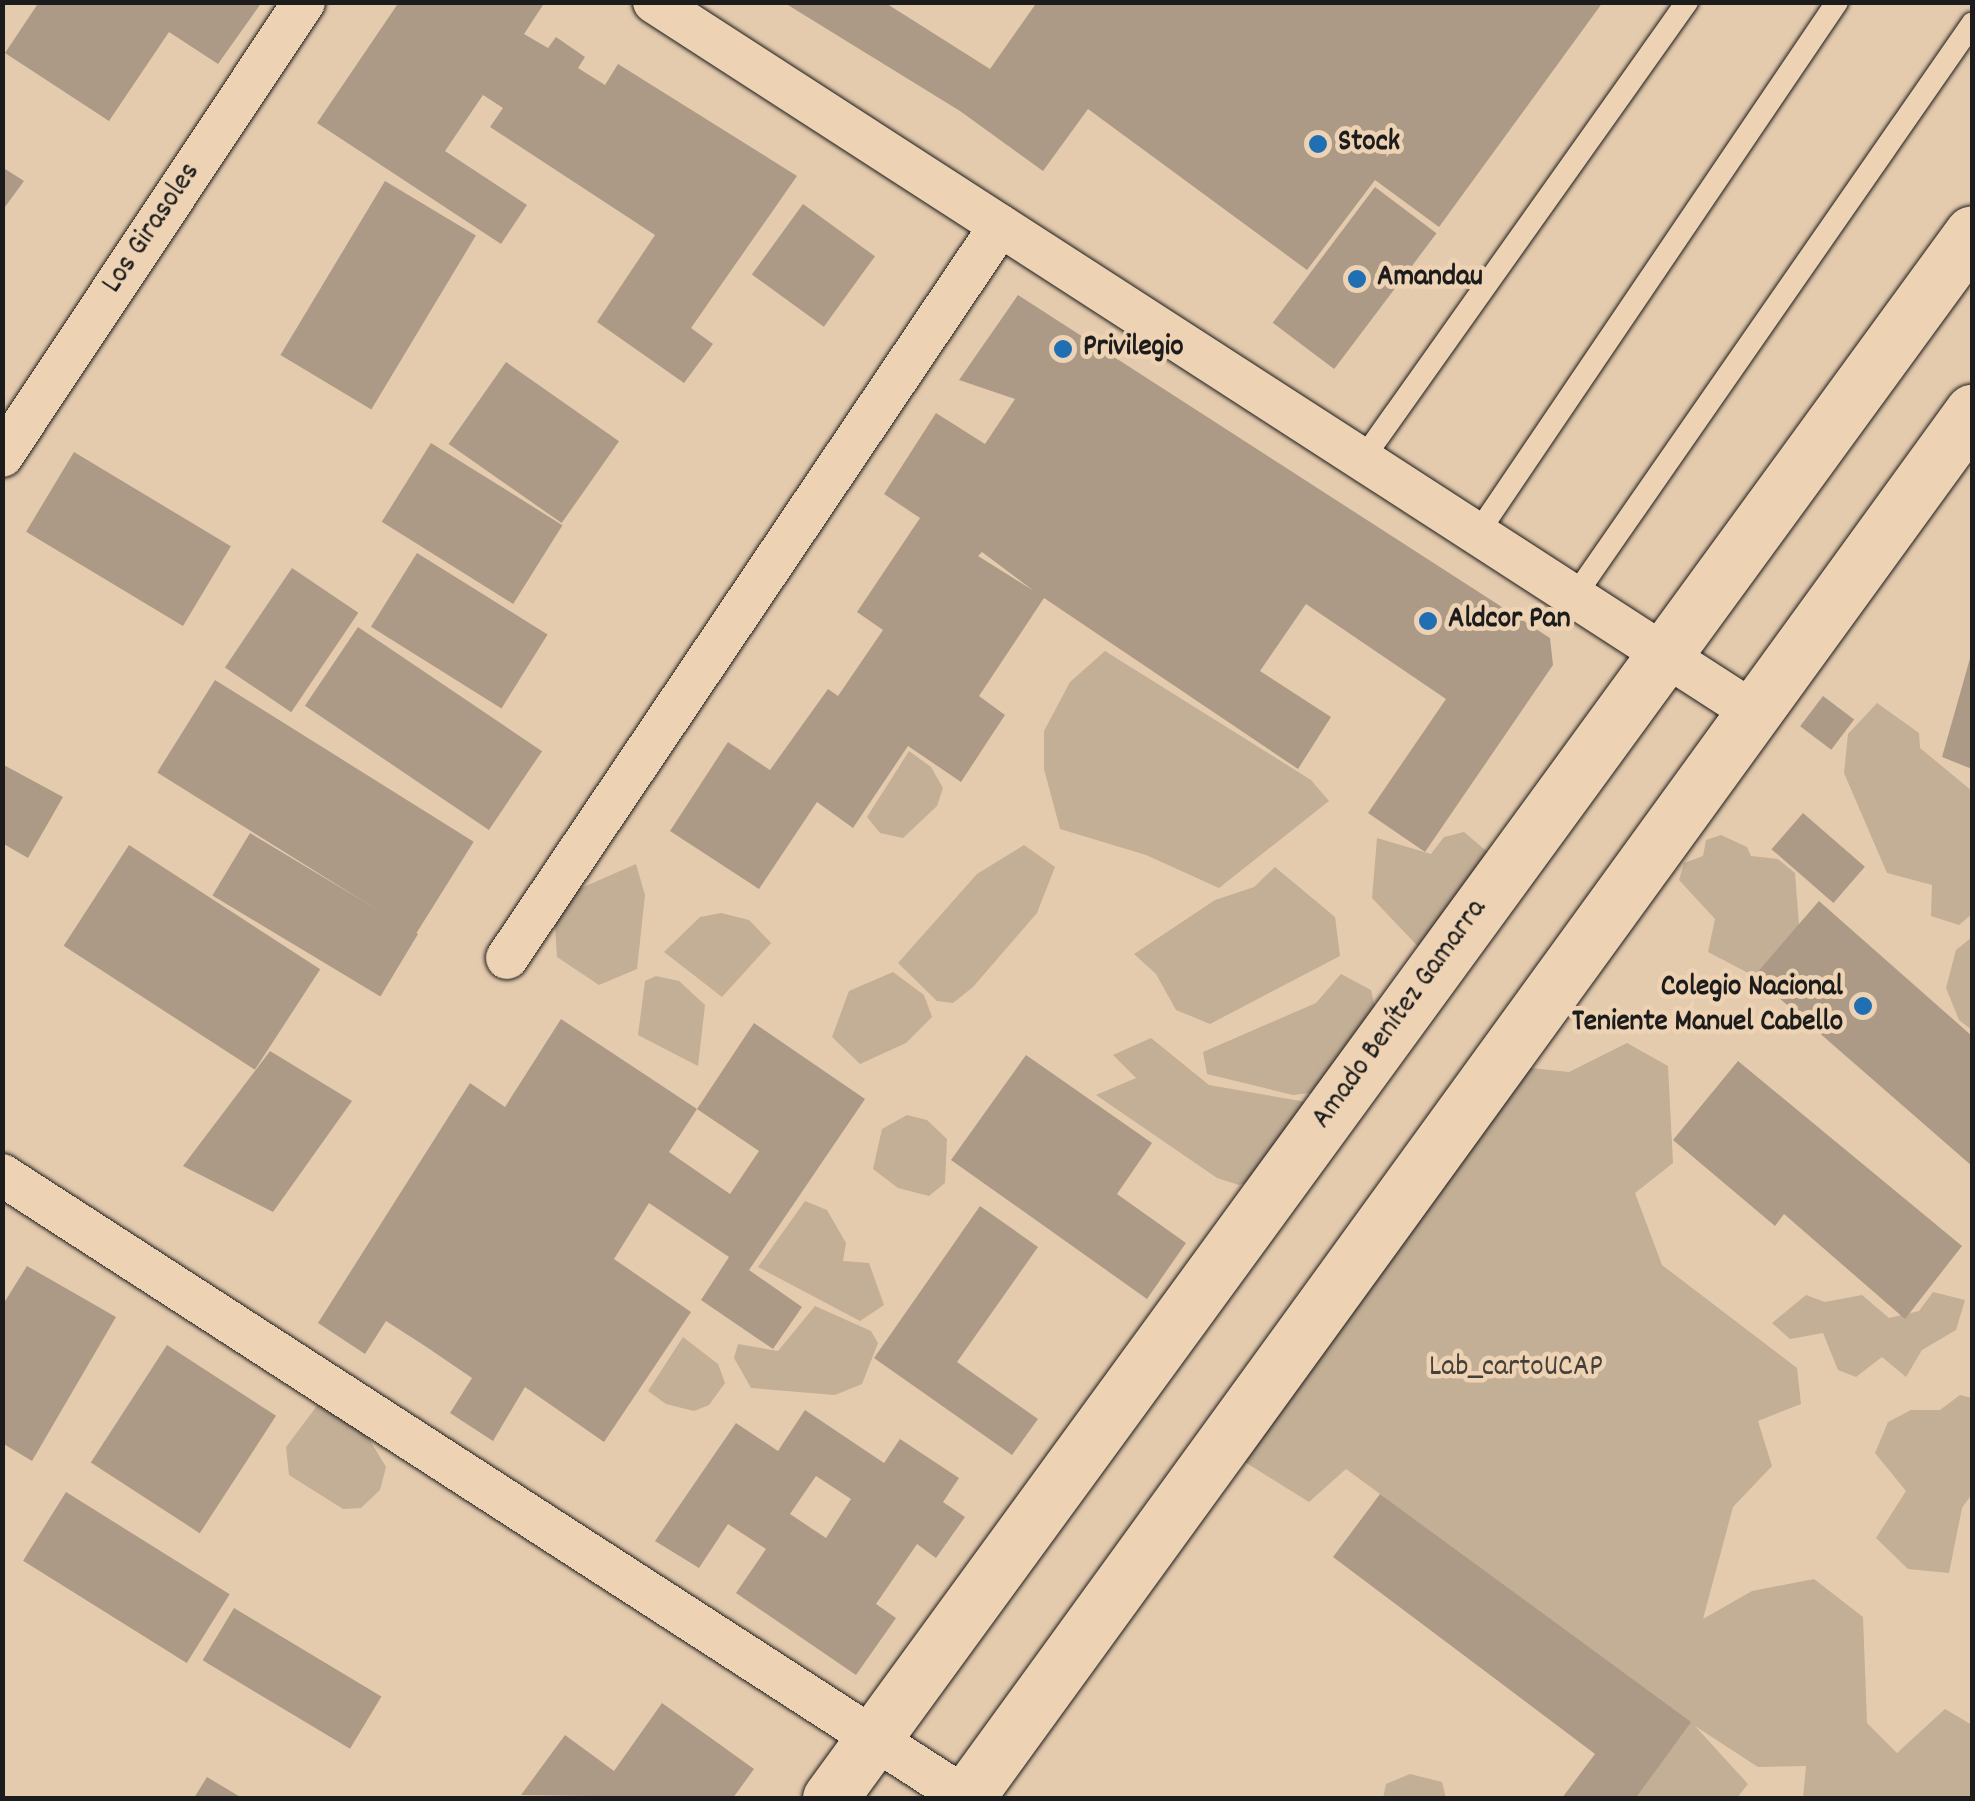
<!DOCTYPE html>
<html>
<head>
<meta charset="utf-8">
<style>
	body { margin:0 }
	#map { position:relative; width:1975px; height:1801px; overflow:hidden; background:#e5cbae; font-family:Dekko,sans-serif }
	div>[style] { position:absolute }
	.green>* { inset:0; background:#c3ae96 }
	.building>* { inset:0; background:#ac9a86; transform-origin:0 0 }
	.roads { filter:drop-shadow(0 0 2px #1c1c1c) drop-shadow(0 0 2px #1c1c1c) }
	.lane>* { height:22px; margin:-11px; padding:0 11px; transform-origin:11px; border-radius:11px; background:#edd2b4 }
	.street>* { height:42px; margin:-21px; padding:0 21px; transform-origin:21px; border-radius:21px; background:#edd2b4 }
	.secondary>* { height:55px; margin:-27.5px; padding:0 27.5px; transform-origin:27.5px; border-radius:27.5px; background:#edd2b4 }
	.dots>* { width:28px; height:28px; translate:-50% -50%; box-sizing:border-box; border:5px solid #edd2b4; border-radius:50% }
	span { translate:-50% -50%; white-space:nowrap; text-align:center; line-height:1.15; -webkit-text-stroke:9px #edd2b4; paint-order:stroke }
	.poi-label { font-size:30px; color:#1c1c1c; font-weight:700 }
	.left { translate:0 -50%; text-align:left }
	.right { translate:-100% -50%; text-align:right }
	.street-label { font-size:30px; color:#1c1c1c }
	.park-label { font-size:30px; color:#46403a }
	.frame { position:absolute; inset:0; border:5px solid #1c1c1c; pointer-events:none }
</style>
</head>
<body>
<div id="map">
	<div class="green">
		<div style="clip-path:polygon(1105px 651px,1311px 780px,1329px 801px,1219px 888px,1146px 855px,1060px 829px,1044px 769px,1044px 731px,1070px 682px)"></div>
		<div style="clip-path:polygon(1877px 703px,1919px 733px,1920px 748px,1972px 791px,1972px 914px,1959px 925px,1931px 916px,1932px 885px,1887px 873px,1844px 773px,1848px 734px)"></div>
		<div style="clip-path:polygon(909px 751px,931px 767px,943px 788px,937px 806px,903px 838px,880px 833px,867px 817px)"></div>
		<div style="clip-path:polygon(1464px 832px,1490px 854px,1427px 956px,1372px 898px,1377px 838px,1431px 854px,1444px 837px)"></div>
		<div style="clip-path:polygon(1721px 835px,1747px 847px,1751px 856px,1778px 859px,1795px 873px,1799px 925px,1754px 976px,1708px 952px,1715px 919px,1679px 880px,1684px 863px,1703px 856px,1706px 840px)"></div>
		<div style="clip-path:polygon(1024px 845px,1055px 867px,1037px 913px,973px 987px,953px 1003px,937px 1001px,898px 963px,977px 874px)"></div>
		<div style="clip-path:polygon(636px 864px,645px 895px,637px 969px,599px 985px,557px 957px,555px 925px,579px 889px)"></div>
		<div style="clip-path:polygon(1275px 867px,1335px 917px,1340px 956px,1210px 1024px,1176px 1010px,1156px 974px,1134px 954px,1215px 900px,1254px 887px)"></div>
		<div style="clip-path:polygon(721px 913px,749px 920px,771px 943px,722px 997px,664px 952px,700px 917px)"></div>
		<div style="clip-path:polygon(1972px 937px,1972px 1030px,1959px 1020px,1946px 988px,1956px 950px)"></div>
		<div style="clip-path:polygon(893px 972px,924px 995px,932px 1017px,906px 1043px,860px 1064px,832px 1037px,849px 991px)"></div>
		<div style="clip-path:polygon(1341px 974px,1371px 990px,1378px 1020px,1327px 1091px,1293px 1095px,1207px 1074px,1203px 1052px,1316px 1003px)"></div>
		<div style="clip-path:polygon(656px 976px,679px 981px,705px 1005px,698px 1066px,638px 1035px,645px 981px)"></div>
		<div style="clip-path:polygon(1151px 1038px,1209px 1085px,1318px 1104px,1264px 1178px,1239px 1185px,1217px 1178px,1096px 1095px,1136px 1078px,1113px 1055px)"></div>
		<div style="clip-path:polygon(1627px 1043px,1668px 1066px,1673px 1163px,1635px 1193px,1662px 1265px,1797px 1368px,1801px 1404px,1758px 1421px,1772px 1466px,1733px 1507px,1703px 1619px,1752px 1591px,1814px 1579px,1863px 1617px,1867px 1723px,1897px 1753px,1945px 1709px,1972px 1725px,1972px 1798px,1803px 1798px,1806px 1766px,1758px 1767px,1695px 1726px,1748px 1784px,1737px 1798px,1636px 1798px,1690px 1722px,1346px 1469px,1309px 1502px,1221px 1447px,1522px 1067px,1569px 1072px)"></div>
		<div style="clip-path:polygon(907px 1115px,927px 1120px,947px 1139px,945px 1183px,929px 1196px,898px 1188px,873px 1169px,882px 1129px)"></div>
		<div style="clip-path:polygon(805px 1201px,827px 1210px,846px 1243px,843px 1261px,869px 1263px,884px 1305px,860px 1321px,758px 1267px)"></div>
		<div style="clip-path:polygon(1933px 1292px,1965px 1300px,1956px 1330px,1922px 1350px,1906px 1377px,1882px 1357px,1856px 1377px,1838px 1370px,1823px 1333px,1790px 1339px,1772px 1323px,1806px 1295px,1825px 1302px,1862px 1295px,1889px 1318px,1919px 1311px)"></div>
		<div style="clip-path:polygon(815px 1306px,871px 1331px,878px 1343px,862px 1384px,835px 1395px,751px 1388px,734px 1358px,738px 1344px,778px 1351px)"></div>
		<div style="clip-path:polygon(683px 1337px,718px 1364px,725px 1383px,709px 1405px,694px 1411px,666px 1404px,648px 1391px)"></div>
		<div style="clip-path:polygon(1960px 1395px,1972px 1398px,1972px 1494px,1962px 1508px,1949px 1573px,1908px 1569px,1876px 1538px,1906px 1491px,1875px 1453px,1888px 1422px,1911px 1410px,1940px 1410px)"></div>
		<div style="clip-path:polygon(319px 1403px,354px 1414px,386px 1467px,380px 1490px,361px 1508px,343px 1509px,289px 1475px,286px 1447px)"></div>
		<div style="clip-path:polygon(1410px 1774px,1442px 1782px,1446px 1798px,1383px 1798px,1386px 1784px)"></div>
	</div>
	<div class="building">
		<div style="clip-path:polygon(39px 2px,262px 2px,218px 64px,169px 32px,109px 121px,5px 53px)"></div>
		<div style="clip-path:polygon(399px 2px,545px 2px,524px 34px,548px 48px,556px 37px,585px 57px,578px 68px,605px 85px,618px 64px,797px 176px,691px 328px,713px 344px,684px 383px,597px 322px,655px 235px,490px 127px,503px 108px,483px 95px,445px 151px,527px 205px,501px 244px,317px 123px)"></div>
		<div style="clip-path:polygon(783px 2px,884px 2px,990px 69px,1037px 2px,1603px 2px,1439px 227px,1375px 180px,1307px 270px,1088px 109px,1043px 171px,960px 111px)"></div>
		<div style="clip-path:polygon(2px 167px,24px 181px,2px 211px)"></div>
		<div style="left:385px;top:181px;width:106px;height:203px;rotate:31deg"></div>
		<div style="left:1375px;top:187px;width:77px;height:170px;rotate:37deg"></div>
		<div style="left:803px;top:204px;width:89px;height:87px;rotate:36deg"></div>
		<div style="clip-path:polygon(evenodd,1018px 295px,1550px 638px,1553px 665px,1425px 852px,1368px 813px,1446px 699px,1306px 604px,1260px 671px,1331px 717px,1298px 769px,1044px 598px,979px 696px,1005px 715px,961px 782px,908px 746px,853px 828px,817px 802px,759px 889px,670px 831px,728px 742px,770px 770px,828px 689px,838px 696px,883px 630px,857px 612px,920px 518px,884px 494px,936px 413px,985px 444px,1015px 399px,959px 380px,1018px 295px,982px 552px,1034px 591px,978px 556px,982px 552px)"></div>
		<div style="left:506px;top:362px;width:138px;height:100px;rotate:35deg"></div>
		<div style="left:431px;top:443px;width:155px;height:93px;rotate:32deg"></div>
		<div style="left:74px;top:452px;width:183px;height:93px;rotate:31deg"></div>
		<div style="left:417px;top:553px;width:154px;height:87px;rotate:32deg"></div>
		<div style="left:292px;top:568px;width:80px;height:120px;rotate:34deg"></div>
		<div style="left:358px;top:627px;width:222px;height:95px;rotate:34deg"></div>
		<div style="clip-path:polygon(1971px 655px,1972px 655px,1972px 769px,1942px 757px)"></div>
		<div style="left:215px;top:680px;width:305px;height:109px;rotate:32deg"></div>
		<div style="left:1823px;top:696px;width:39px;height:38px;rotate:37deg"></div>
		<div style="clip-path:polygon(2px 764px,63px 797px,28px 858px,2px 843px)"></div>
		<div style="left:1803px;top:813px;width:82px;height:48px;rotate:41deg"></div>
		<div style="left:250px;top:833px;width:196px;height:73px;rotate:31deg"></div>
		<div style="left:129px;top:845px;width:228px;height:120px;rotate:33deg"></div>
		<div style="clip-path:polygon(1819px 901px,1972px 1036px,1972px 1166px,1754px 976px)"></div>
		<div style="clip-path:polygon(561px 1019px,697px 1109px,669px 1152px,730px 1194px,759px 1151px,697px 1109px,754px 1023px,865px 1099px,749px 1270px,802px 1307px,773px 1349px,701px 1300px,729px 1257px,649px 1203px,614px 1259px,691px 1312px,604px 1442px,525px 1387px,493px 1441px,450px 1413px,472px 1378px,425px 1346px,386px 1321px,365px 1354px,318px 1323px,470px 1083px,505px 1107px)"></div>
		<div style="clip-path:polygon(270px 1051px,352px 1101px,273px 1212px,183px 1166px)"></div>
		<div style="clip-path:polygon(1026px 1055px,1152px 1143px,1117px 1194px,1186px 1243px,1147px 1299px,951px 1160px)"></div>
		<div style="clip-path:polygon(1738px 1061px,1962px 1246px,1905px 1319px,1784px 1214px,1775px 1226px,1673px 1140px)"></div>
		<div style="clip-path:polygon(980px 1206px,1038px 1247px,957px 1362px,1038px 1419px,1012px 1455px,874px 1358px)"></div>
		<div style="clip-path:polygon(27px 1266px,116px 1317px,32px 1461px,2px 1443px,2px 1306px)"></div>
		<div style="left:167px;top:1345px;width:130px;height:140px;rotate:33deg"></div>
		<div style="clip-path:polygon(evenodd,805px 1410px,884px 1463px,900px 1439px,959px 1478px,943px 1502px,965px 1517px,936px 1558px,917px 1544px,876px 1604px,896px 1618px,856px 1675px,736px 1593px,766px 1549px,728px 1524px,699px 1568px,655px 1541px,736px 1423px,778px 1451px,805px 1410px,816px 1476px,851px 1499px,826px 1538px,790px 1514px,816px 1476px)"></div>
		<div style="left:66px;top:1492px;width:193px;height:81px;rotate:32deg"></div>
		<div style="clip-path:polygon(1380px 1494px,1691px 1722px,1636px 1798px,1562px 1798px,1595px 1754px,1333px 1557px)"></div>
		<div style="left:234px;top:1608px;width:172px;height:61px;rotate:31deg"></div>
		<div style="clip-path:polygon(662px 1703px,754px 1769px,733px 1798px,521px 1795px,565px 1735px,614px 1771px)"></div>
		<div style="clip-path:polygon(207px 1777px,242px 1798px,194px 1798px)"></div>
	</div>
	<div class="roads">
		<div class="lane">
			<div style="left:1362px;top:460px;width:562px;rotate:-54.64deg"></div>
			<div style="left:1477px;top:534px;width:642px;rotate:-55.91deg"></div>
			<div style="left:1574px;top:597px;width:698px;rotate:-55.22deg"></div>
		</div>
		<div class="street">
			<div style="left:654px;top:2px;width:1308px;rotate:32.86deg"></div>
			<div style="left:2px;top:456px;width:545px;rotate:-56.37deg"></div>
			<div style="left:507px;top:958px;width:883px;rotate:-56.04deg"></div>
			<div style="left:2px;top:1175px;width:1148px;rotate:32.87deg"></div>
		</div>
		<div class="secondary">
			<div style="left:830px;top:1798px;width:1937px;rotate:-53.88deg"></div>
			<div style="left:966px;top:1798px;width:1713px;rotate:-54.03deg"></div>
		</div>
	</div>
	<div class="dots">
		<div style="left:1318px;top:144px;background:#1f6fb2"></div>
		<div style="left:1357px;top:279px;background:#1f6fb2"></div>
		<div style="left:1063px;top:349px;background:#1f6fb2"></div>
		<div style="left:1428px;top:621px;background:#1f6fb2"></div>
		<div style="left:1863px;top:1006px;background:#1f6fb2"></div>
	</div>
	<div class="poi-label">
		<span class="left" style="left:1338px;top:144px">Stock</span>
		<span class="left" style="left:1377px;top:279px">Amandau</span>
		<span class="left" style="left:1083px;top:349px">Privilegio</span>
		<span class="left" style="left:1448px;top:621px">Aldcor Pan</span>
		<span class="right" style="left:1843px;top:1006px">Colegio Nacional<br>Teniente Manuel Cabello</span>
	</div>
	<div class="street-label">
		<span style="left:153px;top:229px;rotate:-56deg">Los Girasoles</span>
		<span style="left:1401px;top:1015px;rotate:-54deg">Amado Benítez Gamarra</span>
	</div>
	<div class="park-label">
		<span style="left:1516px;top:1369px">Lab_cartoUCAP</span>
	</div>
	<div class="frame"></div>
</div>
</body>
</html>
